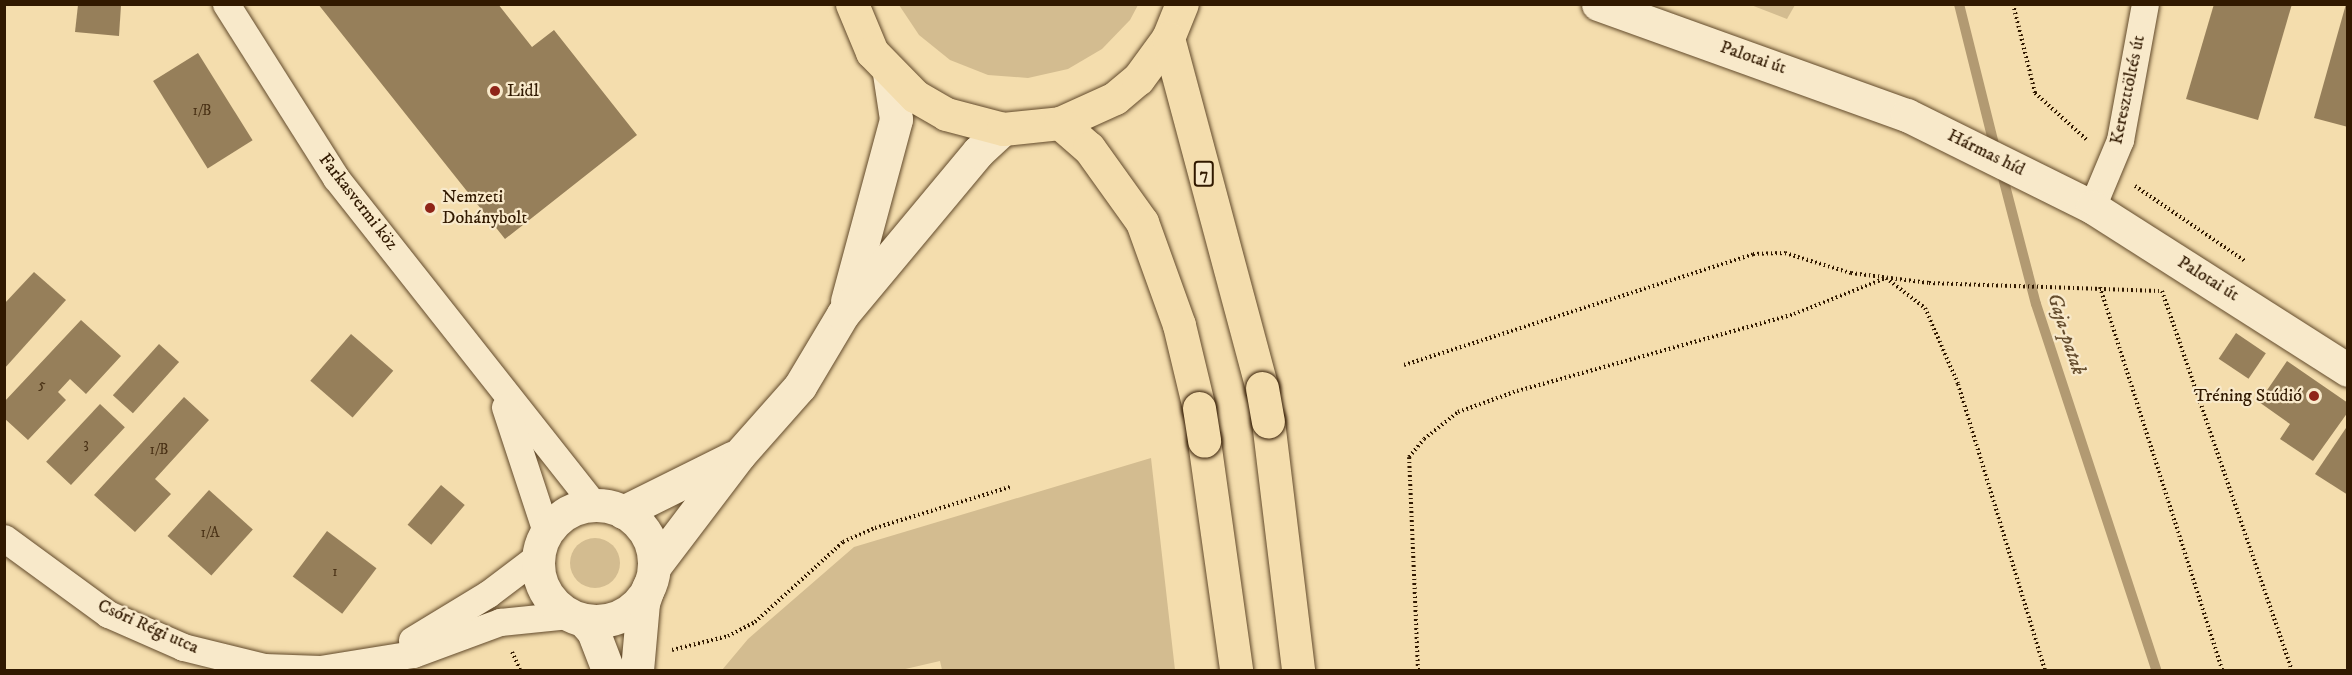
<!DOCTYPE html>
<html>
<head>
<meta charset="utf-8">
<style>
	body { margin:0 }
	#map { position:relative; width:2352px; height:675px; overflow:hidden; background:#f4ddad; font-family:"IM FELL DW Pica",serif }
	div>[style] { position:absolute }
	.green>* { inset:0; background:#d3bc90 }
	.round { border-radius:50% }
	.stream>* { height:10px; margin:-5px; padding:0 5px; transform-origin:5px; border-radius:5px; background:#b29a72 }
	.building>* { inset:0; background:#967f5a; transform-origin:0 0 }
	.path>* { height:4px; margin-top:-2px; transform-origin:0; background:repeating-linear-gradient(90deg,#311900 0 1.5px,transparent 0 4.5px) }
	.roads { filter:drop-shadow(0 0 2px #624a2b) drop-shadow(0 0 2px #624a2b) }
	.minor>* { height:27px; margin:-13.5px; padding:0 13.5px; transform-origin:13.5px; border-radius:13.5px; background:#f8e9ca }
	.tertiary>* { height:33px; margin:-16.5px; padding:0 16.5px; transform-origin:16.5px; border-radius:16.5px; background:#f8e9ca }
	.tertiary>.ring { margin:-16.5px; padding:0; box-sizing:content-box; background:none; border:33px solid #f8e9ca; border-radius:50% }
	.secondary>* { height:33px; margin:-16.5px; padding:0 16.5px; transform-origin:16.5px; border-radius:16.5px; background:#f8e9ca }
	.primary>* { height:33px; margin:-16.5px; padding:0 16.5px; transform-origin:16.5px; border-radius:16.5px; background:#f4ddad }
	.bridges { filter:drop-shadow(0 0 2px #311900) drop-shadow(0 0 2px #311900) }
	.primary-bridge>* { height:33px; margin:-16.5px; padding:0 16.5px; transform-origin:16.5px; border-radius:16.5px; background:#f4ddad }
	.dots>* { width:16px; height:16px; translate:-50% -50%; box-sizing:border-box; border:3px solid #f8e9ca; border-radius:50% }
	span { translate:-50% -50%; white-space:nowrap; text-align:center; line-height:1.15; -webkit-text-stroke:4.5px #f8e9ca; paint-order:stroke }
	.number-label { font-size:15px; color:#4a3216 }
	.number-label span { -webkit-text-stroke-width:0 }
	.shield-label span { padding:2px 4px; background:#f8e9ca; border:2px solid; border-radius:4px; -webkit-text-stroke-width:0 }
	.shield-label { font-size:16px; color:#311900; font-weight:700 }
	.street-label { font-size:18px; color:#311900 }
	.poi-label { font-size:18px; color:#311900 }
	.left { translate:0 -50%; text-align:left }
	.right { translate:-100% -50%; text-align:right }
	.water-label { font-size:20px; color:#654d2e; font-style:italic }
	.frame { position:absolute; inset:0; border:6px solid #311900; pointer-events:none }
</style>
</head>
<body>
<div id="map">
	<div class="green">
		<div style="clip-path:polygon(899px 5px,1138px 5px,1130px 20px,1102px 49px,1068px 69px,1028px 78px,988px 75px,950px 60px,919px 35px)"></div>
		<div style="clip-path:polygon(1751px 5px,1795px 5px,1787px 19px)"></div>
		<div style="clip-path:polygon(1151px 458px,1175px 670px,942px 670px,940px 661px,901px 670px,722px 670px,748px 639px,854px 547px)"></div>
		<div class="round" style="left:570px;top:538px;width:50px;height:50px"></div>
	</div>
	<div class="stream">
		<div style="left:1959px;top:4px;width:153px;rotate:76deg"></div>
		<div style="left:2001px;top:170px;width:138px;rotate:75.4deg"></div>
		<div style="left:2036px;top:304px;width:385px;rotate:71.8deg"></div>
	</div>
	<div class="building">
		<div style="clip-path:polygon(318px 4px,498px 4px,532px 47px,554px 30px,637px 135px,505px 239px)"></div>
		<div style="clip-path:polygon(2214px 4px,2292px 4px,2258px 120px,2186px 99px)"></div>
		<div style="clip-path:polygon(2346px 4px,2348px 4px,2348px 127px,2314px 118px)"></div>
		<div style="clip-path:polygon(78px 5px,121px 5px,119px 36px,75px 32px)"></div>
		<div style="left:198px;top:53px;width:103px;height:53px;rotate:58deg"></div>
		<div style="clip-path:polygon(34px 272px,66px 300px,4px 369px,4px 304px)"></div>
		<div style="clip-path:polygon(81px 320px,121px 356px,86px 394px,70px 379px,58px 392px,66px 400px,28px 440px,4px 418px,4px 402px)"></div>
		<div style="left:2236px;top:333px;width:36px;height:31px;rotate:34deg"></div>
		<div style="left:351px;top:334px;width:56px;height:62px;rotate:41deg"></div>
		<div style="left:159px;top:344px;width:27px;height:69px;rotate:42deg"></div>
		<div style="clip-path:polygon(2287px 361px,2348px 403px,2348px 412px,2313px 461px,2280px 439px,2290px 424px,2259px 402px)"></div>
		<div style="clip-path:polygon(184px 397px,209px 420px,155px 479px,171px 494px,135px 532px,94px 495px)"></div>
		<div style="left:100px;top:404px;width:34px;height:79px;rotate:43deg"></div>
		<div style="clip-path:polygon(2348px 425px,2348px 495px,2315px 474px)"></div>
		<div style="left:441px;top:485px;width:31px;height:52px;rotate:40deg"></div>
		<div style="left:209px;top:490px;width:59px;height:62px;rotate:42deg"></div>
		<div style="left:327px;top:531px;width:62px;height:57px;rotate:37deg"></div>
	</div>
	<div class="path">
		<div style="left:2013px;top:4px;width:92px;rotate:76.1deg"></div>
		<div style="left:2035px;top:93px;width:70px;rotate:42.1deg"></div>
		<div style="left:2135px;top:186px;width:133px;rotate:34.3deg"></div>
		<div style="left:2100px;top:287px;width:402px;rotate:72.3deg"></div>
		<div style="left:2162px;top:291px;width:401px;rotate:71.1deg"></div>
		<div style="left:1404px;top:365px;width:366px;rotate:-17.6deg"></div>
		<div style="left:1753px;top:254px;width:32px;rotate:-2deg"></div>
		<div style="left:1785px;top:253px;width:69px;rotate:16.9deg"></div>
		<div style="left:1851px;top:273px;width:79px;rotate:7.3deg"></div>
		<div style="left:1929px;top:283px;width:230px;rotate:2deg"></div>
		<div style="left:672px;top:650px;width:58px;rotate:-14deg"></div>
		<div style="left:728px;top:636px;width:30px;rotate:-27deg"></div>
		<div style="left:755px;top:622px;width:119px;rotate:-42.3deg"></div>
		<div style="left:843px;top:542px;width:35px;rotate:-24deg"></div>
		<div style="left:875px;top:528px;width:141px;rotate:-16.9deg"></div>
		<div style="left:512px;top:652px;width:20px;rotate:66deg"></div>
		<div style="left:1418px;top:670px;width:213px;rotate:-92.4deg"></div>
		<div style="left:1409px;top:457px;width:23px;rotate:-50deg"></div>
		<div style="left:1424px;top:439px;width:43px;rotate:-38.5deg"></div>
		<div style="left:1458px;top:412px;width:63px;rotate:-19.6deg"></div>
		<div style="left:1517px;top:391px;width:288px;rotate:-15.5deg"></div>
		<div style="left:1794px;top:314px;width:99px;rotate:-21.4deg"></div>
		<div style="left:1886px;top:278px;width:49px;rotate:37.6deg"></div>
		<div style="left:1925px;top:308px;width:83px;rotate:66.5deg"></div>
		<div style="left:1958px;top:384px;width:299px;rotate:73.1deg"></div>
	</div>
	<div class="roads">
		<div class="minor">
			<div style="left:226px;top:4px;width:206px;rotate:57.7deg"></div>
			<div style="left:336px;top:178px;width:417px;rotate:51.7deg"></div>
			<div style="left:2092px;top:207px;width:73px;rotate:-67.3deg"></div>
			<div style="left:2120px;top:140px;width:138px;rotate:-79.6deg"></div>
			<div style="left:505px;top:407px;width:132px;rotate:71.8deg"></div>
			<div style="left:4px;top:538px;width:129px;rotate:36.2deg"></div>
			<div style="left:108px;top:614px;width:82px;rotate:23.7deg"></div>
			<div style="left:183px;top:647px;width:83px;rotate:13.9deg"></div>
			<div style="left:264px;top:667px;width:56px;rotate:2deg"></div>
			<div style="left:320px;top:669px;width:94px;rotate:-9.2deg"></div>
			<div style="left:413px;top:654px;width:93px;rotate:-20.2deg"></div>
			<div style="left:500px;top:622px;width:69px;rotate:-5.8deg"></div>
			<div style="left:412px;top:640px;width:89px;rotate:-31.2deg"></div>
			<div style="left:488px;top:594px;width:63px;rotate:-37.2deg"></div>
		</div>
		<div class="tertiary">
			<div style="left:847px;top:301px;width:188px;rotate:-74.9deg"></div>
			<div style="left:896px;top:119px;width:47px;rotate:-98.7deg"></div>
			<div class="ring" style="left:538px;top:505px;width:83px;height:83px"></div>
			<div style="left:623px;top:512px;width:122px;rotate:-26.4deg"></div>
			<div style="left:654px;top:567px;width:141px;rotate:-52.8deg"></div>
			<div style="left:739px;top:455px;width:92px;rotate:-48.5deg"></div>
			<div style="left:800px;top:386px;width:84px;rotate:-59.2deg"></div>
			<div style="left:843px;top:314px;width:211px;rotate:-50.2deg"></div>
			<div style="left:978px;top:152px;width:34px;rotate:-43deg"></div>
			<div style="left:583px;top:620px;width:15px;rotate:48deg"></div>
			<div style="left:593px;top:631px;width:42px;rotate:69deg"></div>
			<div style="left:637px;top:670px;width:67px;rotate:-84.9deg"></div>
			<div style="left:643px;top:603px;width:18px;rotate:-71deg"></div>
		</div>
		<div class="secondary">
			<div style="left:1598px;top:4px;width:328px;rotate:19.8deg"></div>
			<div style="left:1907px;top:115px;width:207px;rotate:26.4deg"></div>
			<div style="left:2092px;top:207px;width:303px;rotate:32.5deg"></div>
		</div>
		<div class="primary">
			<div style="left:852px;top:4px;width:52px;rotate:67.4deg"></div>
			<div style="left:872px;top:52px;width:62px;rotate:45.7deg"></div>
			<div style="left:915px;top:96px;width:36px;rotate:30deg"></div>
			<div style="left:946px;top:114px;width:59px;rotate:14.7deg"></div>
			<div style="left:1003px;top:129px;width:57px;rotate:-6deg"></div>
			<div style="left:1060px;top:123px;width:60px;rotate:-24.4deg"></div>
			<div style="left:1115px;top:98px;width:30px;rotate:-40deg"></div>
			<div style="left:1138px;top:79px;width:51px;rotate:-53.8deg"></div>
			<div style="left:1168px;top:38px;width:37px;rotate:-68deg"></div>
			<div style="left:1168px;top:38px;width:362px;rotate:75deg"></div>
			<div style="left:1060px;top:123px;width:38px;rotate:41deg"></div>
			<div style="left:1089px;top:148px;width:91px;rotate:54.4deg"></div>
			<div style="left:1142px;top:222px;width:109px;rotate:70.2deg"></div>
			<div style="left:1179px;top:325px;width:85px;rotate:76.5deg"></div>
			<div style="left:1268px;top:421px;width:251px;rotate:83.1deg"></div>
			<div style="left:1204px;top:441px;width:231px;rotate:82deg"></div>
		</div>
	</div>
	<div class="bridges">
		<div class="primary-bridge">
			<div style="left:1262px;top:388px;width:34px;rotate:80deg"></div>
			<div style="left:1199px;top:408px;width:33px;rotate:81deg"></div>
		</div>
	</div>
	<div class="dots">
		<div style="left:495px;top:91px;background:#8f2418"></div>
		<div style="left:430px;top:208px;background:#8f2418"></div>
		<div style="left:2314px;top:396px;background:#8f2418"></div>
	</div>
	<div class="number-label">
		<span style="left:202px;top:111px">1/B</span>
		<span style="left:42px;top:385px">5</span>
		<span style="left:86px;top:444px">3</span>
		<span style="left:159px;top:450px">1/B</span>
		<span style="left:210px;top:533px">1/A</span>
		<span style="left:335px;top:572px">1</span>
	</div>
	<div class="shield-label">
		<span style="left:1204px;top:174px">7</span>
	</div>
	<div class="street-label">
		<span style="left:1753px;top:58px;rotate:19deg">Palotai út</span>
		<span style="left:2128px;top:90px;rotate:-78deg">Kereszttöltés út</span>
		<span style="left:1986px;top:153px;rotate:26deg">Hármas híd</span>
		<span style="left:358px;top:202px;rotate:52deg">Farkasvermi köz</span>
		<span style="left:2208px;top:279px;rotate:32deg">Palotai út</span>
		<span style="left:148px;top:627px;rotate:24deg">Csóri Régi utca</span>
	</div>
	<div class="poi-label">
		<span class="left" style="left:507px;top:91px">Lidl</span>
		<span class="left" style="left:442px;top:208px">Nemzeti<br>Dohánybolt</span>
		<span class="right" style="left:2302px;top:396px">Tréning Stúdió</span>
	</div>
	<div class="water-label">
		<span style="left:2066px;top:334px;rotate:72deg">Gaja-patak</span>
	</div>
	<div class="frame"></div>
</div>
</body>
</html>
